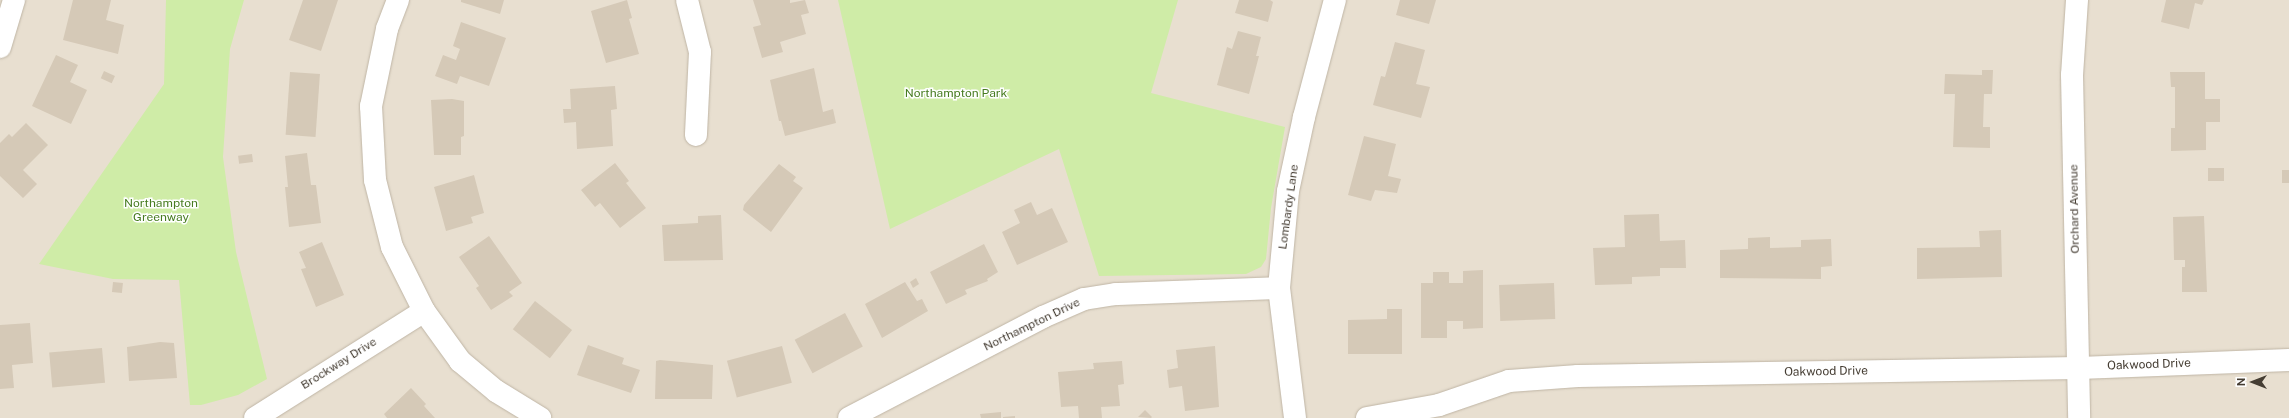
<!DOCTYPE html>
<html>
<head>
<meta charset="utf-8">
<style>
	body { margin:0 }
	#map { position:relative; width:2289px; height:418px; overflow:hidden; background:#f3eee3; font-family:"Public Sans",sans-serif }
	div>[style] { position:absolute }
	.residential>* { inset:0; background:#e8dfd0; transform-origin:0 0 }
	.green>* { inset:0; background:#cfeca7 }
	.building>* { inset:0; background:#d5c9b7; transform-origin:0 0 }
	.roads { filter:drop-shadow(0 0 1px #bfb5a5) drop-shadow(0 0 1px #bfb5a5) }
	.minor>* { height:22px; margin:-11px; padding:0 11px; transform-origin:11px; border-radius:11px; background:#fff }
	span { translate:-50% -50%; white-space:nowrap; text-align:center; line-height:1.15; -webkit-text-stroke:3px #fff; paint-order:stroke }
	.park-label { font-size:12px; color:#477c21 }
	.street-label { font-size:12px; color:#453d33 }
	.north { position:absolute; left:2233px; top:362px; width:40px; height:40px; -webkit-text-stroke:3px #fff; paint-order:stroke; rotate:270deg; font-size:11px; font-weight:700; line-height:16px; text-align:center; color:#453d33 }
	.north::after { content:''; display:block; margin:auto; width:14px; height:18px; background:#453d33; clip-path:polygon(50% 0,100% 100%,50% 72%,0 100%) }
</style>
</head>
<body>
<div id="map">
	<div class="residential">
		<div style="left:0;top:0;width:2289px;height:418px"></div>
	</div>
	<div class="green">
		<div style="clip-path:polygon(166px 0,244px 0,230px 49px,223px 157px,236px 252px,267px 379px,238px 395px,201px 405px,190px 405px,179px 280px,113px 279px,39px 264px,164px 84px)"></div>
		<div style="clip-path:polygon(838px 0,1178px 0,1151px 93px,1285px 127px,1271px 208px,1266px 259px,1261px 267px,1246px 274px,1099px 276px,1059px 149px,890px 229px)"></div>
	</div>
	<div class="building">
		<div style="clip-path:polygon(73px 0,111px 0,106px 20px,124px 25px,118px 54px,63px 40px)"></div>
		<div style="clip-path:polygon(303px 0,338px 0,321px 51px,289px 40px)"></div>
		<div style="clip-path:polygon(461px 0,504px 0,500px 14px,461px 2px)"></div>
		<div style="clip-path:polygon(627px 0,632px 18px,629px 19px,639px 54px,606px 63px,591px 11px)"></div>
		<div style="clip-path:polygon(753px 0,790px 0,790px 3px,805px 0,809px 13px,801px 15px,806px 34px,780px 42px,783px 52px,762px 58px,753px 27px,761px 25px)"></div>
		<div style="clip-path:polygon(1239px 0,1270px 0,1273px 2px,1268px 22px,1235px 13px)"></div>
		<div style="clip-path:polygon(1400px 0,1436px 0,1429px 24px,1396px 15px)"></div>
		<div style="clip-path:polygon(2166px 0,2204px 0,2202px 5px,2195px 3px,2189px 29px,2161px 22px)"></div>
		<div style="clip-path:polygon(461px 22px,506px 38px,489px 86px,460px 76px,457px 84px,435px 76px,443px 55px,456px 60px,460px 49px,453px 46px)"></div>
		<div style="clip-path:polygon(1238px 31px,1261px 37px,1256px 56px,1259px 56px,1249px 94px,1217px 85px,1227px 47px,1232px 49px)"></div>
		<div style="clip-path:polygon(1395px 42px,1425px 50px,1416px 84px,1430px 87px,1421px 118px,1373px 105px,1381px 76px,1385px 77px)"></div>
		<div style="clip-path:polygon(56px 55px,78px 65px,70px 82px,87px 90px,71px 124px,32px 106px)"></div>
		<div style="clip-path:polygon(814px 68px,823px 112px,833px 109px,836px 123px,785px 136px,781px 121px,779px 121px,770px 80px)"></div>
		<div style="clip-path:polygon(1982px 70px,1993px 70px,1992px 94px,1984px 94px,1983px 127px,1990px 127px,1990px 148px,1953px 147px,1955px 94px,1944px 94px,1945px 74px,1982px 75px)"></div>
		<div style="left:104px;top:71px;width:12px;height:8px;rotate:24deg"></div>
		<div style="left:290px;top:72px;width:30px;height:63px;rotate:4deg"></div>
		<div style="clip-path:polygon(2170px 72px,2205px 72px,2205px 99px,2220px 99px,2220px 122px,2206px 122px,2206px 150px,2171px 151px,2171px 128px,2175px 128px,2175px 87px,2171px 87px)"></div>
		<div style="clip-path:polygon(615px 86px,617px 109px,611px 110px,613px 146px,577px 149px,576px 122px,564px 123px,563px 109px,571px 109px,570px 89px)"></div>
		<div style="clip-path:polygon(452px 99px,464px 101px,464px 136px,461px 137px,461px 155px,434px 155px,431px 100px)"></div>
		<div style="clip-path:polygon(26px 123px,48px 145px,23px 170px,37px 184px,23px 198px,0 176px,0 143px,9px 134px,12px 137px)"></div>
		<div style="clip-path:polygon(1364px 136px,1396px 144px,1388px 176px,1401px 179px,1397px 193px,1375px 190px,1371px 201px,1348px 195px)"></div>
		<div style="clip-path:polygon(307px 153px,311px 185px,316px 185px,321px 223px,289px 227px,285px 187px,288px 187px,285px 156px)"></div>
		<div style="left:252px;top:154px;width:8px;height:14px;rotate:83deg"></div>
		<div style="clip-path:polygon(615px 163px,629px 181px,626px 183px,646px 208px,620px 228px,600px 203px,595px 207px,581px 190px)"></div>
		<div style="clip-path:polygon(779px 164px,796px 177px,793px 181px,803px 188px,771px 232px,743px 210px,744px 205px)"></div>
		<div style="left:2208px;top:168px;width:16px;height:13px"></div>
		<div style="left:2282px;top:170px;width:7px;height:13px"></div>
		<div style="clip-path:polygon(474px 175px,484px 213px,471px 217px,473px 223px,446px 231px,434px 187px)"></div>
		<div style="clip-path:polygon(1031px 202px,1037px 215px,1052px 208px,1068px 242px,1017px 265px,1002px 232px,1020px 223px,1014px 210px)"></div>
		<div style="clip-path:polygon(1659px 214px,1660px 241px,1685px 240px,1686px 268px,1660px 268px,1660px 276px,1632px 277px,1632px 284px,1595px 285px,1593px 248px,1625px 247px,1624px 215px)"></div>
		<div style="clip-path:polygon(721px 215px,723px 260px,664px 261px,662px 225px,698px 223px,698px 216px)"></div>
		<div style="clip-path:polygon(2204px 216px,2207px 292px,2182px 292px,2182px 267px,2185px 267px,2185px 260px,2174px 260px,2173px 217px)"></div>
		<div style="clip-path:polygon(2001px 230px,2002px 277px,1917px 279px,1917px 248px,1980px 247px,1979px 231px)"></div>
		<div style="clip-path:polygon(489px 236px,522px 283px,509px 292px,513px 296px,491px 310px,476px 288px,479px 286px,459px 257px)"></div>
		<div style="clip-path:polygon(1770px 237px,1770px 248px,1801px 247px,1801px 240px,1831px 239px,1832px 266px,1821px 267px,1821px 279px,1720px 278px,1720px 250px,1748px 249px,1748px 238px)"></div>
		<div style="clip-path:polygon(322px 242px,344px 295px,316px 307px,301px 269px,306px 268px,299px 252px)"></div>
		<div style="clip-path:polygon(984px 244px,998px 272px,987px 279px,988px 281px,965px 290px,967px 294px,946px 304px,930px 272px)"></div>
		<div style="clip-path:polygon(1483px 270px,1483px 328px,1463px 329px,1463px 321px,1447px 321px,1447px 338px,1421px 338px,1421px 283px,1433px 283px,1433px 272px,1449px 272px,1449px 283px,1463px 283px,1463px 271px)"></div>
		<div style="clip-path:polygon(916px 278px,919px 284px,913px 288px,910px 282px)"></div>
		<div style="left:113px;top:282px;width:10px;height:10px;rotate:6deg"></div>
		<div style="clip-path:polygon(905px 282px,917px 301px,922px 299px,928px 311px,882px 338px,865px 304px)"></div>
		<div style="left:1554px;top:283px;width:36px;height:55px;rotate:88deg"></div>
		<div style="left:535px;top:301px;width:47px;height:36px;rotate:38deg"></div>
		<div style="clip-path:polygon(1387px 309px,1402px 309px,1402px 354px,1348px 354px,1348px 320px,1387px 319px)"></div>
		<div style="left:845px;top:313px;width:38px;height:57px;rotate:62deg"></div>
		<div style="clip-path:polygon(30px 323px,33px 363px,12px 365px,14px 388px,0 389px,0 325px)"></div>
		<div style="clip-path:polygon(160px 342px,174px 343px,177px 378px,129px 381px,127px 347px)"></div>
		<div style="clip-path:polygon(588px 345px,624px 358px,622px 364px,640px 370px,631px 393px,577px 375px)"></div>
		<div style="left:782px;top:346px;width:38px;height:57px;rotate:75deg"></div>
		<div style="clip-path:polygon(1215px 346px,1219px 407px,1185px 411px,1182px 386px,1169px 388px,1167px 370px,1178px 368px,1176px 350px)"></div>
		<div style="left:102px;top:348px;width:35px;height:53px;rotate:85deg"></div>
		<div style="clip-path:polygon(660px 360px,713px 365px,712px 399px,655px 399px,656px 361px)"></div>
		<div style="clip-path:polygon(1122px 361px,1124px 384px,1118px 385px,1120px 406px,1101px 407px,1102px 418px,1079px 418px,1078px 406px,1061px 407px,1058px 372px,1094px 369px,1093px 363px)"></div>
		<div style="clip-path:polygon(411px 388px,426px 404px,424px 406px,435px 418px,387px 418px,384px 414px)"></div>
		<div style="clip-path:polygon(1145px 410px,1152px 417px,1151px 418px,1138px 417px)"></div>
		<div style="clip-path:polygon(1001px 412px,1001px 418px,981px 418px,980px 414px)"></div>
		<div style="clip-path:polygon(1015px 416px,1015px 418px,1003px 418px,1003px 417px)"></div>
	</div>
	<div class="roads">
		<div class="minor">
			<div style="left:398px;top:0;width:31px;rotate:111deg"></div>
			<div style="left:387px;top:29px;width:79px;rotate:101.7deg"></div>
			<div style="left:371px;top:106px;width:74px;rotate:86.9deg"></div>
			<div style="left:375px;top:180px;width:69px;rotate:75.8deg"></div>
			<div style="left:392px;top:247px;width:72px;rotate:63.4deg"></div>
			<div style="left:424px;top:311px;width:62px;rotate:54.2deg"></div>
			<div style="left:460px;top:361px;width:47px;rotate:39.8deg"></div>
			<div style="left:496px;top:391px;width:52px;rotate:31.5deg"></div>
			<div style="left:687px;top:0;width:54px;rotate:76deg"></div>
			<div style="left:700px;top:52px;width:83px;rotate:92.8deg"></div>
			<div style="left:2077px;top:0;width:75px;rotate:93.8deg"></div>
			<div style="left:2072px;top:75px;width:343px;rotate:88.8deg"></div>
			<div style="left:0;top:47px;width:49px;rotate:-73.4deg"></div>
			<div style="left:255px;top:418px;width:200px;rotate:-32.3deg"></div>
			<div style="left:849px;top:418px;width:219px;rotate:-27.5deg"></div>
			<div style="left:1043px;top:317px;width:45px;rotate:-23.7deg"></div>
			<div style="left:1084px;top:299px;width:32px;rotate:-9deg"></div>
			<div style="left:1116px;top:294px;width:163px;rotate:-2.1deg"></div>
			<div style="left:1295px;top:418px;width:131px;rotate:-97deg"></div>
			<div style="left:1279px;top:288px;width:97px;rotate:-84.7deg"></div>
			<div style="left:1288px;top:191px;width:76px;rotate:-77.8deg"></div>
			<div style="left:1304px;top:117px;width:121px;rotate:-75.2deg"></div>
			<div style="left:1367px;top:418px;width:73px;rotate:-10.2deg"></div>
			<div style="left:1439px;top:405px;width:74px;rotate:-18.9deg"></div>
			<div style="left:1509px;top:381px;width:69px;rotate:-4.1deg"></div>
			<div style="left:1578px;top:376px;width:501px;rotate:-0.91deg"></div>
			<div style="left:2079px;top:368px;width:210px;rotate:-2.2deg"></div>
		</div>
	</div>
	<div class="park-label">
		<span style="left:956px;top:94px">Northampton Park</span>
		<span style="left:161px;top:211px">Northampton<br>Greenway</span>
	</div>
	<div class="street-label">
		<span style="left:1289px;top:207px;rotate:-82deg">Lombardy Lane</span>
		<span style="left:2075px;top:209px;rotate:-91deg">Orchard Avenue</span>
		<span style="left:1032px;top:325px;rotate:-26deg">Northampton Drive</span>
		<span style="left:339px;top:364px;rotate:-32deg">Brockway Drive</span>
		<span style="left:2149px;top:365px;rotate:-2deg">Oakwood Drive</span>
		<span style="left:1826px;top:372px;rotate:-1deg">Oakwood Drive</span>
	</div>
	<div class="north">N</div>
</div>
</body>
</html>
